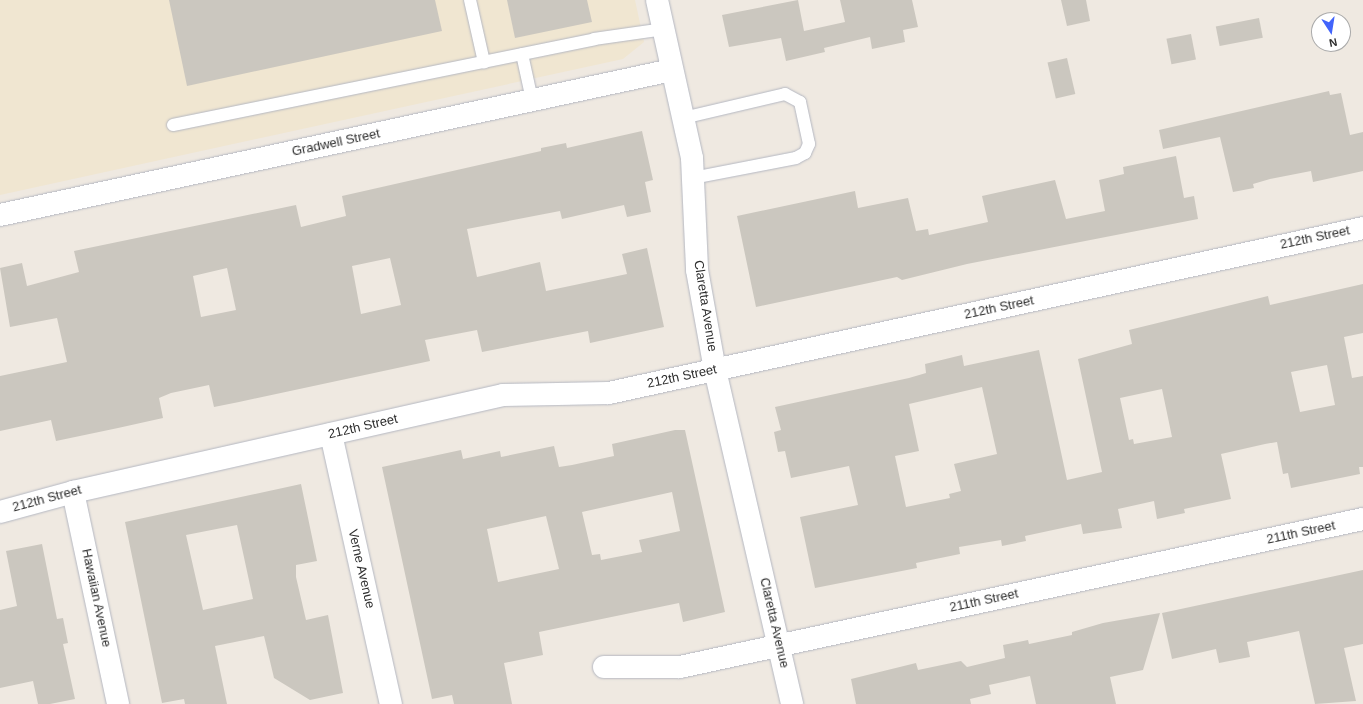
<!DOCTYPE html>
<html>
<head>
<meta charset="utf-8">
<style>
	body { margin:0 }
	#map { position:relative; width:1363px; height:704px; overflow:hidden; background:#efe9e1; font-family:Arial,sans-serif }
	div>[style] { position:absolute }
	.education>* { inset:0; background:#f0e6d1 }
	.building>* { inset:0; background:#cbc7bf; transform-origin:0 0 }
	.roads { filter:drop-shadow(0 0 1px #b4b7c1) drop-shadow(0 0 1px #b4b7c1) }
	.lane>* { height:12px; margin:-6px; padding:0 6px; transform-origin:6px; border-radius:6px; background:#fff }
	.street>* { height:22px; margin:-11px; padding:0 11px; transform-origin:11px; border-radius:11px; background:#fff }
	span { translate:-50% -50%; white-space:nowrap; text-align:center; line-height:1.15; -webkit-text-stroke:3px #fff; paint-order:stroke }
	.street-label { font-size:13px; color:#2e2e2e }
	.north { position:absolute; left:1311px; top:12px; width:40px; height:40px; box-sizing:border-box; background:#fff; border:1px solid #ababab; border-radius:50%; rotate:168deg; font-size:11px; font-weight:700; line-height:16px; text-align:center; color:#2e2e2e }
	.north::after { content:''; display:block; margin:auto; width:14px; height:18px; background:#4264fb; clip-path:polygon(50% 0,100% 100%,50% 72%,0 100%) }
</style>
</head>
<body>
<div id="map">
	<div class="education">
		<div style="clip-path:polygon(0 0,635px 0,644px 42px,623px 59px,0 195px)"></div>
	</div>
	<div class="building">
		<div style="clip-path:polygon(169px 0,435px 0,442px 31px,187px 86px)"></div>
		<div style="clip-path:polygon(507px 0,587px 0,592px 22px,515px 38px)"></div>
		<div style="clip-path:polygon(798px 0,804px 31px,845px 22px,840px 0,912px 0,918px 27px,903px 30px,905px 42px,872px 49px,870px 37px,824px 48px,825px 52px,786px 61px,781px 38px,729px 47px,722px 15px)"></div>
		<div style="clip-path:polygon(1061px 0,1086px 0,1090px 21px,1067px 26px)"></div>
		<div style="left:1259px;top:18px;width:20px;height:44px;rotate:79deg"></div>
		<div style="left:1191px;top:34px;width:26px;height:25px;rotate:79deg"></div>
		<div style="left:1067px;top:58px;width:37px;height:20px;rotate:77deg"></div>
		<div style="clip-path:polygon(1329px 91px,1330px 95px,1341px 93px,1350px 135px,1363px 132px,1363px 171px,1313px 182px,1311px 171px,1270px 179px,1253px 184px,1254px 188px,1233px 192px,1220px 137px,1163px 149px,1159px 130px)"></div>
		<div style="clip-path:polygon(evenodd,642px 131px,653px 180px,645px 182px,651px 212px,627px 217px,624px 205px,562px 219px,560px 211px,467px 229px,477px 277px,540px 262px,546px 291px,627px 274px,622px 254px,647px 248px,664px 327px,590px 343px,588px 331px,482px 352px,477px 330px,425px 340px,430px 361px,239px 402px,214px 407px,209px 385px,171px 393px,159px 398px,163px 418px,118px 428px,56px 441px,51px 420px,0 431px,0 376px,67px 362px,57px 318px,10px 327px,0 268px,22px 263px,27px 286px,79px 272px,74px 251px,296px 205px,301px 227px,346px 216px,342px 196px,541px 151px,541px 148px,566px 143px,567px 148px,642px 131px,390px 258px,401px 305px,361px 314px,352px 266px,390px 258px,642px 131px,227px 268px,236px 310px,201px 317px,193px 276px,227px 268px)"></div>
		<div style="clip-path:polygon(1176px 156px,1184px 198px,1194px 196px,1198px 219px,967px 264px,902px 280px,897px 277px,756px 307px,737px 216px,855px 191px,858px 208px,908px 198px,916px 231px,928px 229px,929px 235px,988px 222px,982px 196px,1055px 180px,1066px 219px,1105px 211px,1099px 180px,1124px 174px,1123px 167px)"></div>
		<div style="clip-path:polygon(evenodd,1363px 284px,1363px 333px,1344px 337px,1352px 378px,1363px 376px,1363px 467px,1359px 467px,1360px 474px,1291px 488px,1288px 473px,1283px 474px,1277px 442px,1265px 444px,1221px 454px,1231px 499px,1184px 509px,1185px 513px,1157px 519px,1154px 501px,1118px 509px,1122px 528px,1083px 534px,1081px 524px,1025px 536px,1026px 541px,1002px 546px,1001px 540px,959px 547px,960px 554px,916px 563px,917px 568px,815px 588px,800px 517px,858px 505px,849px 466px,791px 478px,785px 451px,778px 452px,774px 432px,781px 430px,775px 407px,909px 378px,926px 373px,925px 364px,962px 355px,964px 366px,1039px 350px,1067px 480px,1102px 472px,1078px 359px,1132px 344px,1129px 330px,1268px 296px,1270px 305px,1363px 284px,1327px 365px,1335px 405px,1300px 412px,1291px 372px,1327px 365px,1363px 284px,982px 387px,997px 454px,954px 464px,961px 491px,949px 494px,950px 498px,906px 507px,895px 456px,919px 451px,909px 404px,982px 387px,1363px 284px,1162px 389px,1172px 437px,1134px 444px,1133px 439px,1129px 440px,1120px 398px,1162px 389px)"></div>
		<div style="clip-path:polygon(evenodd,675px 430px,685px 430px,725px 612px,683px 622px,679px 603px,539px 632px,543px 655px,504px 663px,512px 704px,454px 704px,452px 695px,432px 699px,382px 467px,461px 450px,463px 459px,500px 451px,501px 457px,554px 446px,559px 467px,572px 465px,614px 456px,612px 444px,675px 430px,672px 492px,680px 531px,639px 540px,642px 552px,601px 560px,600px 554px,592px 555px,582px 512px,672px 492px,675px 430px,546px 516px,559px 569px,498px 582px,487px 529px,546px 516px)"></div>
		<div style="clip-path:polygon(evenodd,301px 484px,317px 561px,296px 565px,296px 577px,306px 620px,328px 615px,343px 693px,310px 700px,274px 678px,264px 636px,215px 646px,227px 704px,185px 704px,184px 699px,162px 703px,125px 522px,301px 484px,237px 525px,253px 599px,203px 610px,186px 535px,237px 525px)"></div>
		<div style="clip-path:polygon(42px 544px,57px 619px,63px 618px,68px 643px,63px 644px,75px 699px,50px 704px,38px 704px,33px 681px,0 688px,0 610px,17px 606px,6px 551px)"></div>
		<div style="clip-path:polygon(1363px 570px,1363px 644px,1344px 648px,1356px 701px,1315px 704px,1299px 631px,1247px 642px,1250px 657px,1219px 663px,1216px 649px,1172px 659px,1162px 613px)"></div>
		<div style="clip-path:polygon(1160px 613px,1143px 670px,1110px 677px,1116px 704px,1036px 704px,1030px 676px,989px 685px,991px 694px,970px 699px,971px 704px,856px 704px,851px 679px,916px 663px,918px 670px,961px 661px,967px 667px,1005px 658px,1003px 645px,1028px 640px,1029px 644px,1072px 635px,1072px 632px,1103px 623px)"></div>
	</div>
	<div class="roads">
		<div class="lane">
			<div style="left:470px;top:0;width:64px;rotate:77.3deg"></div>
			<div style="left:522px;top:54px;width:47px;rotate:77.7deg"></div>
			<div style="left:683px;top:118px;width:105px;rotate:-13.2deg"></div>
			<div style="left:785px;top:94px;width:17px;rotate:28deg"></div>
			<div style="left:800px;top:102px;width:43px;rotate:77.9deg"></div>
			<div style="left:809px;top:144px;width:10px;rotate:114deg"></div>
			<div style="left:805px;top:153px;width:10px;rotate:151deg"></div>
			<div style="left:796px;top:158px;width:106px;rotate:169.1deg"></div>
			<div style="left:173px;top:125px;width:430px;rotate:-11.5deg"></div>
			<div style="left:594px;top:39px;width:71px;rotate:-8.1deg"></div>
		</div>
		<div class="street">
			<div style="left:657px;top:0;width:162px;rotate:77.5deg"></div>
			<div style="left:692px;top:158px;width:112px;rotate:87.4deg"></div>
			<div style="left:697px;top:270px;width:102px;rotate:79.8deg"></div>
			<div style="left:715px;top:370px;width:343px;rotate:77deg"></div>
			<div style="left:0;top:215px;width:687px;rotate:-12.18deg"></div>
			<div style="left:331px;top:434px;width:277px;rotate:77.5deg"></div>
			<div style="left:73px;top:492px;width:217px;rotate:78deg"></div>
			<div style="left:0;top:512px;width:76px;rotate:-15.3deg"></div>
			<div style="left:73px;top:492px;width:441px;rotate:-12.7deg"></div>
			<div style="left:503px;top:395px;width:106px;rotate:-1.1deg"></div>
			<div style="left:609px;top:393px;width:772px;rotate:-12.34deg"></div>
			<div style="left:604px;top:667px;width:76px"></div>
			<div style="left:680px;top:667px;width:699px;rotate:-12.23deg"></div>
		</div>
	</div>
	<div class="street-label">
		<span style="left:336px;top:143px;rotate:-12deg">Gradwell Street</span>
		<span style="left:1315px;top:238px;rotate:-12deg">212th Street</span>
		<span style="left:705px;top:306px;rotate:81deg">Claretta Avenue</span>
		<span style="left:999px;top:308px;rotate:-12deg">212th Street</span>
		<span style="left:682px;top:377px;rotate:-12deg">212th Street</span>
		<span style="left:363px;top:427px;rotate:-13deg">212th Street</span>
		<span style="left:47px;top:499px;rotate:-15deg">212th Street</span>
		<span style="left:1301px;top:533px;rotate:-12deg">211th Street</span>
		<span style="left:361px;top:569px;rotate:77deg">Verne Avenue</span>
		<span style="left:96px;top:598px;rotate:78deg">Hawaiian Avenue</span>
		<span style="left:984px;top:601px;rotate:-12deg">211th Street</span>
		<span style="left:774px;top:623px;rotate:77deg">Claretta Avenue</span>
	</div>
	<div class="north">N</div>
</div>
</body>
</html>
